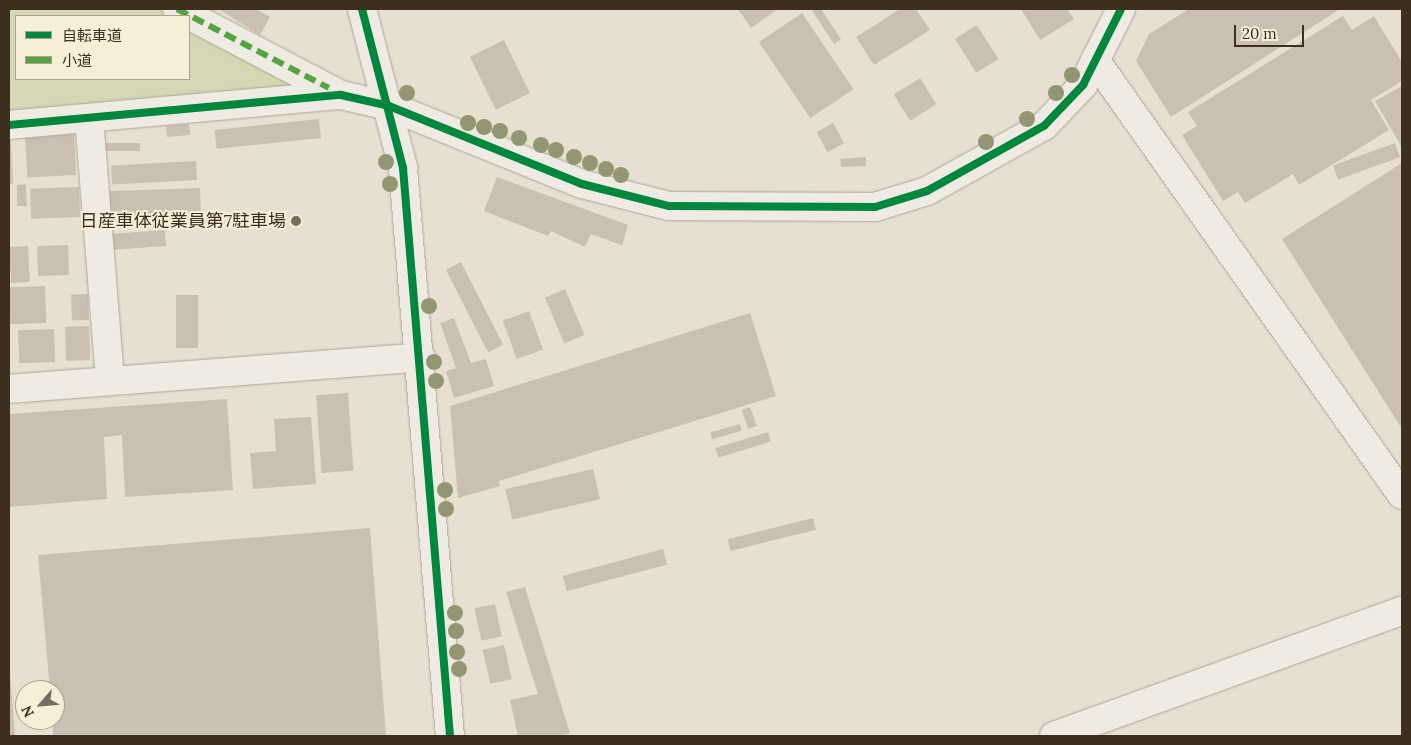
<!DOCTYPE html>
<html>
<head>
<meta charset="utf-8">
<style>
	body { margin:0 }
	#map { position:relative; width:1411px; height:745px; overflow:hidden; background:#e7e0d1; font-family:Lora,"Noto Sans JP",serif }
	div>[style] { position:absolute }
	.green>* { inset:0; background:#d6d7b3 }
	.building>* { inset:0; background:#cbbfb2; transform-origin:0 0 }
	.roads { filter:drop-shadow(0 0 1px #ada599) drop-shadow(0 0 1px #ada599) }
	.minor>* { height:28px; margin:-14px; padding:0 14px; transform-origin:14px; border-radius:14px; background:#efebe3 }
	.quiet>* { height:6px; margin-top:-3px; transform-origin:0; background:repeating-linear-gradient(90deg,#54a441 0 12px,transparent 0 18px) }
	.cycleway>* { height:8px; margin:-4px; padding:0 4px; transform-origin:4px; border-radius:4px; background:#00873e }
	.trees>* { width:16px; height:16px; margin:-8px; border-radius:50%; background:#929673 }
	.dots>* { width:14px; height:14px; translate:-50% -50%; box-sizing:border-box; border:2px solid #f7eed8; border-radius:50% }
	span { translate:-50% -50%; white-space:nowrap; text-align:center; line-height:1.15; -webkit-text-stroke:4px #f7eed8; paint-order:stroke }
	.poi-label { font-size:18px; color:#3d2e20 }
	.right { translate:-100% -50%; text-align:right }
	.frame { position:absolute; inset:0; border:10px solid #3d2e20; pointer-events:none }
	.legend { position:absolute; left:15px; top:15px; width:175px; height:65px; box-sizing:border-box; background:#f7eed8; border:1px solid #ada18e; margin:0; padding:6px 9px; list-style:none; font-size:15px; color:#3d2e20 }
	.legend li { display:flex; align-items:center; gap:10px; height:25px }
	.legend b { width:25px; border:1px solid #ada18e }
	.north { position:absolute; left:15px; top:680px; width:50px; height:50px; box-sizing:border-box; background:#f7eed8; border:1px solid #ada18e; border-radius:50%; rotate:243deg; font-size:14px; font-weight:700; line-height:20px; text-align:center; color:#3d2e20 }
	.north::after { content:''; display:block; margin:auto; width:18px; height:22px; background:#786c5e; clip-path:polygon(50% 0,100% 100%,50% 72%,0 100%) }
	.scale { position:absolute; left:1234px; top:25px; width:70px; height:22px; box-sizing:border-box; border:2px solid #3d2e20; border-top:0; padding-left:6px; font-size:15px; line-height:18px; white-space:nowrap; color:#3d2e20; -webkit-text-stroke:4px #f7eed8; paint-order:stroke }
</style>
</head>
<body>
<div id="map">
	<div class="green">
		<div style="clip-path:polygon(9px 9px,160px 9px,175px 16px,16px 16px,16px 79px,189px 79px,189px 23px,321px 90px,9px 115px)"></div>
	</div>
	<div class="building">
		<div style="clip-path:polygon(218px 9px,256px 9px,270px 17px,260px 35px)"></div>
		<div style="clip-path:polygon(738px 9px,778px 9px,751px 28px)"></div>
		<div style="clip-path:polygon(811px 9px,821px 9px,841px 39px,834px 44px)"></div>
		<div style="clip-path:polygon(900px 9px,916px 9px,930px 30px,874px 65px,856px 37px)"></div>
		<div style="clip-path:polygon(1021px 9px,1067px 9px,1074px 19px,1040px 40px)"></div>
		<div style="clip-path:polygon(1189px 9px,1340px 9px,1171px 117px,1136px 61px,1149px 34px)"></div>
		<div style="left:802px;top:13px;width:92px;height:52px;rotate:56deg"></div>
		<div style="clip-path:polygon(1343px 16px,1352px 30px,1374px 16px,1402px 62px,1402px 81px,1371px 100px,1389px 130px,1299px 185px,1293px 174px,1245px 203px,1238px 192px,1223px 201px,1182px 135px,1197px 126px,1188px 112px)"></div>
		<div style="left:977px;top:25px;width:40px;height:26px;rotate:58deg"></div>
		<div style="left:504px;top:40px;width:59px;height:38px;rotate:64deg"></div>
		<div style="left:920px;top:78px;width:31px;height:31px;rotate:58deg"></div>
		<div style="clip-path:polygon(1402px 86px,1402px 148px,1375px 101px)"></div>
		<div style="left:319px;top:119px;width:19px;height:105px;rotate:84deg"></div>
		<div style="left:833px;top:123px;width:23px;height:19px;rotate:61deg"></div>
		<div style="left:189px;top:124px;width:11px;height:23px;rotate:85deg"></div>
		<div style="left:74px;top:134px;width:41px;height:49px;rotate:87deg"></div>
		<div style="clip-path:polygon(9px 137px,11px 137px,13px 184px,9px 184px)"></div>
		<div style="left:140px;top:143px;width:8px;height:41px;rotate:90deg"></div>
		<div style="left:1395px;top:143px;width:15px;height:66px;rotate:70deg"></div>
		<div style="clip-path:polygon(866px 157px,866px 166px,841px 167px,840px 159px)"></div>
		<div style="left:196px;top:161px;width:19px;height:85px;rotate:87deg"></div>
		<div style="clip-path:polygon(1402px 163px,1402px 429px,1282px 239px)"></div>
		<div style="clip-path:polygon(497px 177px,628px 225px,622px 245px,591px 234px,585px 247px,551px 231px,548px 236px,484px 211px)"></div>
		<div style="clip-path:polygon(26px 184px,27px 206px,17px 206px,17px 185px)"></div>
		<div style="left:79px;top:187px;width:30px;height:49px;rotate:88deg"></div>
		<div style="left:200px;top:188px;width:33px;height:93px;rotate:88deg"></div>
		<div style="left:165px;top:230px;width:16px;height:60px;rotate:86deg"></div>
		<div style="left:68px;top:245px;width:30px;height:31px;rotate:88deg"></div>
		<div style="left:28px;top:246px;width:36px;height:19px;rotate:87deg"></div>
		<div style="left:461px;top:262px;width:93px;height:17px;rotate:63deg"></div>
		<div style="left:45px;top:286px;width:37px;height:36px;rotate:88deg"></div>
		<div style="left:565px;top:289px;width:50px;height:22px;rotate:67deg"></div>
		<div style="left:88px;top:294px;width:26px;height:17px;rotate:88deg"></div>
		<div style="left:176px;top:295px;width:22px;height:53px"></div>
		<div style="left:529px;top:311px;width:41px;height:28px;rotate:70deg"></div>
		<div style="clip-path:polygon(750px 313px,776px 396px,499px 481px,500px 486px,458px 498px,450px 406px)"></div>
		<div style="clip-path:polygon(454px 318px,471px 363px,486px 359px,494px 386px,454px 398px,446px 371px,456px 368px,440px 323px)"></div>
		<div style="left:89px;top:326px;width:34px;height:24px;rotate:88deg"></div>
		<div style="left:54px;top:329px;width:33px;height:36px;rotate:88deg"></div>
		<div style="left:348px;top:393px;width:78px;height:32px;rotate:86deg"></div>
		<div style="clip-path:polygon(227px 399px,233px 490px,125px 497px,122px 435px,104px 437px,107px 499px,9px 507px,9px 414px)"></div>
		<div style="left:750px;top:407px;width:20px;height:9px;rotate:70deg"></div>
		<div style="clip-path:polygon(311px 417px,316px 484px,253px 489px,250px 453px,276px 451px,274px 419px)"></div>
		<div style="left:740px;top:424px;width:7px;height:31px;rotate:74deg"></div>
		<div style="left:768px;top:432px;width:10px;height:55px;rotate:73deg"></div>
		<div style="left:593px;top:469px;width:31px;height:90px;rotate:77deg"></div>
		<div style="left:813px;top:518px;width:12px;height:88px;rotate:76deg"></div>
		<div style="clip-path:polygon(370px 528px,386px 736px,53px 736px,55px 690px,50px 690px,38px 555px)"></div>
		<div style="left:663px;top:549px;width:16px;height:104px;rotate:75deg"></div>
		<div style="clip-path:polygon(525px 587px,570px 733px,559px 736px,518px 736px,510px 700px,538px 694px,506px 592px)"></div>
		<div style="left:495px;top:604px;width:33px;height:21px;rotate:78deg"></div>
		<div style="left:504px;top:645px;width:35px;height:22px;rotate:77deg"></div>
		<div style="clip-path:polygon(9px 673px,10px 673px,15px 736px,9px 736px)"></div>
	</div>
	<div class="roads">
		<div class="minor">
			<div style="left:177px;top:9px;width:185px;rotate:27.7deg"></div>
			<div style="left:362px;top:9px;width:164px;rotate:75.5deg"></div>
			<div style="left:403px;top:168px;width:570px;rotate:85.27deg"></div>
			<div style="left:1095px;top:60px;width:532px;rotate:54.79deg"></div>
			<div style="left:89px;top:118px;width:264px;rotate:85.4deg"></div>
			<div style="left:9px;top:125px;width:333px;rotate:-5.2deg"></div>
			<div style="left:341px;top:95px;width:49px;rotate:12.9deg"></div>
			<div style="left:389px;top:106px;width:208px;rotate:22deg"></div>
			<div style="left:582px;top:184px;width:90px;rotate:14.2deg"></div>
			<div style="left:669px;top:206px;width:206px;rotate:0.3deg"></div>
			<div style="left:875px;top:207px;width:54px;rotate:-17.1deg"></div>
			<div style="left:927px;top:191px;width:134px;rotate:-29.1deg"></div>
			<div style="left:1044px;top:126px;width:57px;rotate:-46.4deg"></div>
			<div style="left:1083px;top:85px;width:85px;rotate:-63.4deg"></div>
			<div style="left:9px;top:389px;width:413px;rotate:-4.4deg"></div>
			<div style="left:1054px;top:736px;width:370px;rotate:-19.8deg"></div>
		</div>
	</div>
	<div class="quiet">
		<div style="left:177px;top:9px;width:171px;rotate:27.5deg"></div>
	</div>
	<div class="cycleway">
		<div style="left:362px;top:9px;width:164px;rotate:75.5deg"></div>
		<div style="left:403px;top:168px;width:570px;rotate:85.27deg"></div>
		<div style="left:9px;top:125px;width:333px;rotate:-5.2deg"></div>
		<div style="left:341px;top:95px;width:49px;rotate:12.9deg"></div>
		<div style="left:389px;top:106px;width:208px;rotate:22deg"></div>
		<div style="left:582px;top:184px;width:90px;rotate:14.2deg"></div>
		<div style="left:669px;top:206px;width:206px;rotate:0.3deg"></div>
		<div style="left:875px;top:207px;width:54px;rotate:-17.1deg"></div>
		<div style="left:927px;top:191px;width:134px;rotate:-29.1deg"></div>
		<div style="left:1044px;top:126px;width:57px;rotate:-46.4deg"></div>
		<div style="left:1083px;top:85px;width:85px;rotate:-63.4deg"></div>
	</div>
	<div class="trees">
		<div style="left:1072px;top:75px"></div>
		<div style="left:407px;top:93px"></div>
		<div style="left:1056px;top:93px"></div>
		<div style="left:1027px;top:119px"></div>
		<div style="left:468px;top:123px"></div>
		<div style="left:484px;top:127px"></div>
		<div style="left:500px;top:131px"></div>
		<div style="left:519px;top:138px"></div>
		<div style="left:986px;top:142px"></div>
		<div style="left:541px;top:145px"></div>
		<div style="left:556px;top:150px"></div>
		<div style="left:574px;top:157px"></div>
		<div style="left:386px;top:162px"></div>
		<div style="left:590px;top:163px"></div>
		<div style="left:606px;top:169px"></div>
		<div style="left:621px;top:175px"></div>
		<div style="left:390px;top:184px"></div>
		<div style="left:429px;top:306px"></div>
		<div style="left:434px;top:362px"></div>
		<div style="left:436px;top:381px"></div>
		<div style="left:445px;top:490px"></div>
		<div style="left:446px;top:509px"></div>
		<div style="left:455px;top:613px"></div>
		<div style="left:456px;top:631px"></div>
		<div style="left:457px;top:652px"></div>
		<div style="left:459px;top:669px"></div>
	</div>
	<div class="dots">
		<div style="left:296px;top:221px;background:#786c5e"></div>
	</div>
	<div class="poi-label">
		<span class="right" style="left:286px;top:221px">日産車体従業員第7駐車場</span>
	</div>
	<div class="frame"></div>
	<ul class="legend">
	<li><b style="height:6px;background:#00873e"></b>自転車道</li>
	<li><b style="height:6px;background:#54a441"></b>小道</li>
	</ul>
	<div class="north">N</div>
	<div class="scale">20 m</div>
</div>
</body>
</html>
